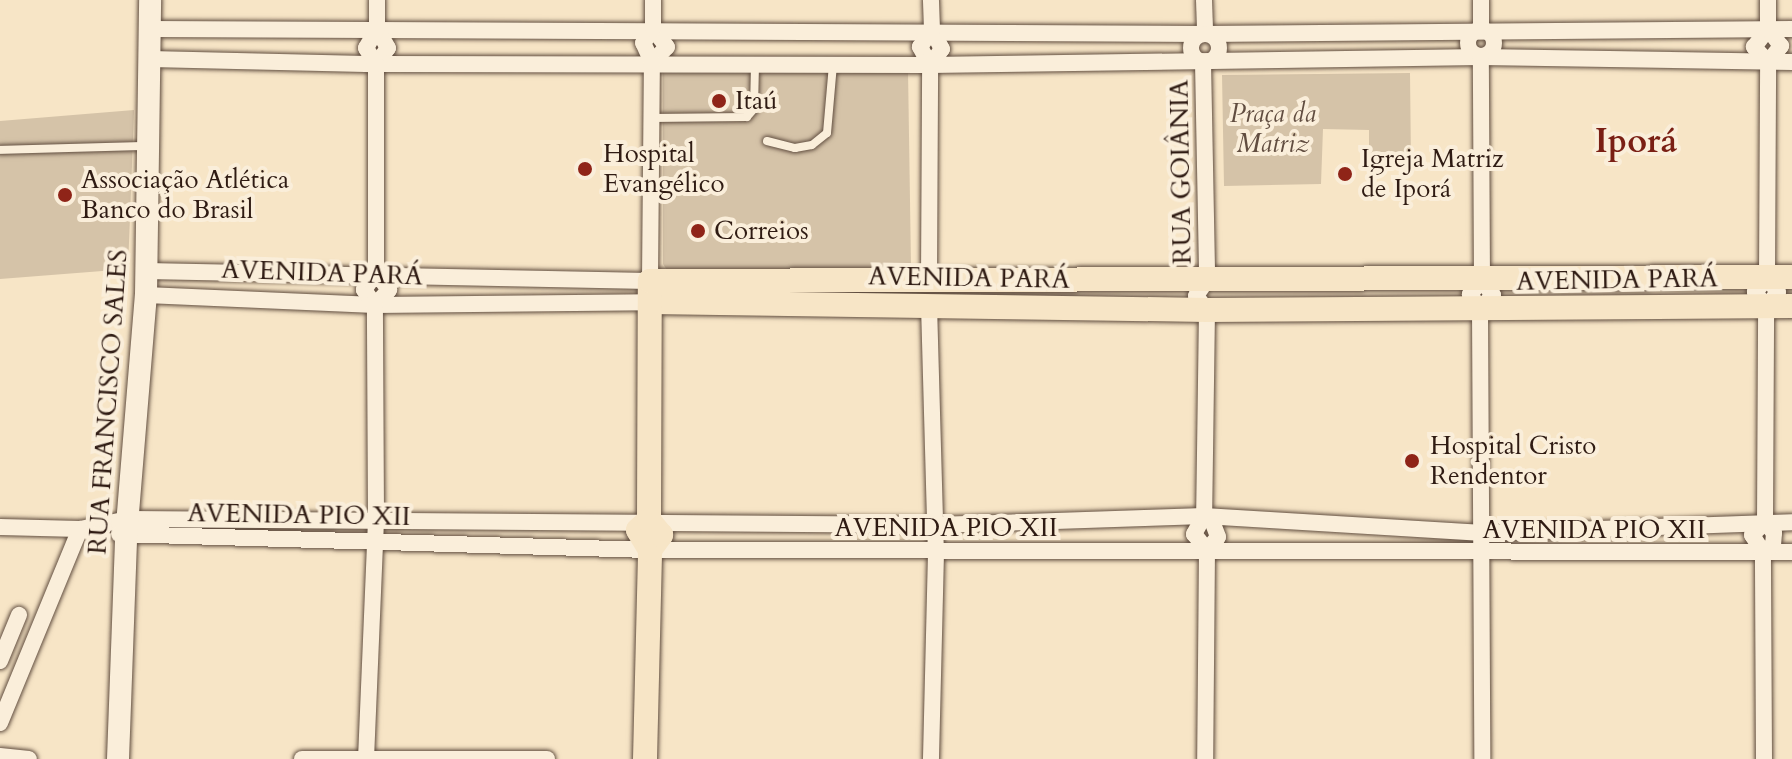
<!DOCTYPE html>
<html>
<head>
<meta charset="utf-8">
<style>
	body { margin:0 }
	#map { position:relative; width:1792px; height:759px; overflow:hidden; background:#f7e5c6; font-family:Cardo,serif }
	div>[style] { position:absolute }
	.green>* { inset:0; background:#d5c3a8 }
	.roads { filter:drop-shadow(0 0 2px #614e40) drop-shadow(0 0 2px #614e40) }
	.lane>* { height:8px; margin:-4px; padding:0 4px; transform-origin:4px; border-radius:4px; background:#faeeda }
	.street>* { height:16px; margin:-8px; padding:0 8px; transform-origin:8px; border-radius:8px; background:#faeeda }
	.street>.ring { margin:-8px; padding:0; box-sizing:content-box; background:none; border:16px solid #faeeda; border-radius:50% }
	.secondary>* { height:22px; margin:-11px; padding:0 11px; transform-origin:11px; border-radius:11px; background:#faeeda }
	.primary>* { height:24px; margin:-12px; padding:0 12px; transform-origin:12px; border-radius:12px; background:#f7e5c6 }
	.dots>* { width:22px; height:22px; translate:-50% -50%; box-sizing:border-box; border:4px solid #faeeda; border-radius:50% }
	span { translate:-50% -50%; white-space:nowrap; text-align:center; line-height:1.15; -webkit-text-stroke:8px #faeeda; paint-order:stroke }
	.poi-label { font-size:26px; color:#2f1b13 }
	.left { translate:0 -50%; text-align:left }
	.park-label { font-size:26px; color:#614d40; font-style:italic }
	.street-label { font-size:26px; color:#2f1b13 }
	.district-label { font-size:34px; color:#7a1f14; font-weight:700 }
</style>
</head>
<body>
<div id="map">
	<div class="green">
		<div style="clip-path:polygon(908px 70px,911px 266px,903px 275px,669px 273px,663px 264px,663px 73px)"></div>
		<div style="clip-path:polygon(1410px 73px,1411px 164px,1369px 164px,1369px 130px,1323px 129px,1321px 184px,1224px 186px,1222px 75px)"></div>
		<div style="clip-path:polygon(134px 110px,128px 269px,0 279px,0 121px)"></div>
	</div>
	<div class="roads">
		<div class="lane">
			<div style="left:651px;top:118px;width:96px;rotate:-0.6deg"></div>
			<div style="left:747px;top:117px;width:11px;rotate:-49deg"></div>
			<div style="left:754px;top:109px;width:45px;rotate:-88.7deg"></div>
			<div style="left:767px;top:141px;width:29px;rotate:14deg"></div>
			<div style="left:795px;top:148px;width:17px;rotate:-10deg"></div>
			<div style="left:812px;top:145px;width:19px;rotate:-39deg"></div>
			<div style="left:827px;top:133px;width:68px;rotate:-85deg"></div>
			<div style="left:0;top:150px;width:147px;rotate:-1.6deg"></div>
		</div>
		<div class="street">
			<div style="left:1204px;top:0;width:34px;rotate:88deg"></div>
			<div style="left:1481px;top:0;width:30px;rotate:90deg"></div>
			<div style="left:149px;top:29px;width:1056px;rotate:0.27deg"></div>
			<div style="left:1205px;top:34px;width:587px;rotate:-0.49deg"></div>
			<div class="ring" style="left:1468px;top:30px;width:10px;height:10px"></div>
			<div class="ring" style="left:1191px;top:34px;width:12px;height:12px"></div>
			<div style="left:150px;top:59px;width:226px;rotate:1.3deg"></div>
			<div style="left:376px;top:64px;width:554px;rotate:0.1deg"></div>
			<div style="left:930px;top:65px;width:551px;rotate:-0.83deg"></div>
			<div style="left:1481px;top:57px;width:311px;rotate:0.9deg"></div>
			<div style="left:652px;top:62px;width:21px;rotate:-45deg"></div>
			<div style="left:667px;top:47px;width:23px;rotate:-128deg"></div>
			<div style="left:1203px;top:62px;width:218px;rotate:88.9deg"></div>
			<div style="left:1207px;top:280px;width:19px;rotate:125deg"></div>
			<div style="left:1196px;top:296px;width:18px;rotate:52deg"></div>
			<div style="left:1207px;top:310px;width:206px;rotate:90.8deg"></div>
			<div style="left:1204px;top:516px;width:21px;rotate:119deg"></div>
			<div style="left:1194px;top:534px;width:21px;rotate:51deg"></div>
			<div style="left:1768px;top:62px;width:21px;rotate:-133deg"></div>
			<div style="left:1754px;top:47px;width:23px;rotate:-52deg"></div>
			<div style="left:1768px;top:29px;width:29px;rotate:-90deg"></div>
			<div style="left:1768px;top:62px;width:21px;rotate:-51deg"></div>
			<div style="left:1781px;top:46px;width:21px;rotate:-127deg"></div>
			<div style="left:376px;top:64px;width:20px;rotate:-53deg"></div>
			<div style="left:388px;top:48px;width:22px;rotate:-120deg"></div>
			<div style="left:377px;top:29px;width:29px;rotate:-90deg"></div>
			<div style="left:930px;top:65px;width:20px;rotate:-53deg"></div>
			<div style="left:942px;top:49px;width:21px;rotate:-118deg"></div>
			<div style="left:932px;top:30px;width:30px;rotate:-92deg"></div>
			<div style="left:146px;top:271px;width:504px;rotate:1.14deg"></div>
			<div style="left:650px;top:281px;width:219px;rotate:-89.5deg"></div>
			<div style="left:652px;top:62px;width:21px;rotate:-115deg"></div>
			<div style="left:643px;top:43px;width:17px;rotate:-54deg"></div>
			<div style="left:653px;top:29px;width:29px;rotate:-90deg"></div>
			<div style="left:929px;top:280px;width:215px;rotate:-89.7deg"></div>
			<div style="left:930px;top:65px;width:21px;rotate:-119deg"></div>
			<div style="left:920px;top:47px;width:21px;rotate:-55deg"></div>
			<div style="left:1482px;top:281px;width:18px;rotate:133deg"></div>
			<div style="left:1470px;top:294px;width:18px;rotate:56deg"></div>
			<div style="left:1480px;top:309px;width:450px;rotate:89.7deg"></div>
			<div style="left:146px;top:295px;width:229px;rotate:2.5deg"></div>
			<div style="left:375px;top:305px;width:275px;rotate:-0.6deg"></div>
			<div style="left:375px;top:305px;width:21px;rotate:-47deg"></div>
			<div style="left:389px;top:290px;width:21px;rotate:-127deg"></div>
			<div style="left:929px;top:305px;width:248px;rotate:88.4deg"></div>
			<div style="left:936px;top:553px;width:206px;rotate:91.4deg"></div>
			<div style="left:1766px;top:307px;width:19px;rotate:-51deg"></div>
			<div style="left:1778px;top:292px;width:18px;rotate:-128deg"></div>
			<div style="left:1767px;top:278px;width:216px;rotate:-89.7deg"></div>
			<div style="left:1480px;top:309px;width:19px;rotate:-47deg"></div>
			<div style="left:1493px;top:295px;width:18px;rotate:-128deg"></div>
			<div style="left:1482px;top:281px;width:224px;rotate:-90.3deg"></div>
			<div style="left:1204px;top:516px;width:9px;rotate:32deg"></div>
			<div style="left:1212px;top:521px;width:17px;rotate:69deg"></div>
			<div style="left:1218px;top:537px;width:17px;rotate:130deg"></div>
			<div style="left:1207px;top:550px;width:209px;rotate:90.5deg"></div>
			<div style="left:0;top:527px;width:80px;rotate:1.4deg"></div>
			<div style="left:80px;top:529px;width:49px;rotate:-11.8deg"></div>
			<div style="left:128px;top:519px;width:807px;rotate:0.43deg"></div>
			<div style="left:935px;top:525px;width:269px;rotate:-1.9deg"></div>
			<div style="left:1204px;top:516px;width:280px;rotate:3.5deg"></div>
			<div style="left:1483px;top:533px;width:309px;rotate:-2deg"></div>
			<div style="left:119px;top:534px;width:531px;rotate:1.73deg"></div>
			<div style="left:650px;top:550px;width:1142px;rotate:0.1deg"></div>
			<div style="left:1763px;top:552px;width:12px;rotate:-35deg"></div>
			<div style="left:1773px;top:545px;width:12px;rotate:-85deg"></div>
			<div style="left:1774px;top:533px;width:14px;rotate:-129deg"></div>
			<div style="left:1765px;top:522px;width:215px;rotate:-89.7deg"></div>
			<div style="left:1766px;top:307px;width:19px;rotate:-126deg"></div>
			<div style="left:1755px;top:292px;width:18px;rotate:-49deg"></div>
			<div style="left:0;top:661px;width:50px;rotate:-67.6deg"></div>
			<div style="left:0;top:723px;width:210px;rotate:-67.6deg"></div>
			<div style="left:0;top:756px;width:29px;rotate:6deg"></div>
			<div style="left:302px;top:759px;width:245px"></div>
			<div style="left:366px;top:759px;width:242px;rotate:-87.6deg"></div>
			<div style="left:376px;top:517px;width:212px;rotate:-90.3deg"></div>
			<div style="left:375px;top:305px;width:19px;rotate:-126deg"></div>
			<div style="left:364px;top:290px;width:21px;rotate:-55deg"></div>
			<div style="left:376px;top:273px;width:209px;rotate:-90deg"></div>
			<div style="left:376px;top:64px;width:19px;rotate:-122deg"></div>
			<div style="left:366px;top:48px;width:22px;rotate:-60deg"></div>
			<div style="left:1764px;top:759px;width:207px;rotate:-90.3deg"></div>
			<div style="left:1763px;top:552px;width:20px;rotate:-123deg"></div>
			<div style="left:1752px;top:535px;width:18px;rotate:-45deg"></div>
		</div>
		<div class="secondary">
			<div style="left:118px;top:759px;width:222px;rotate:-87.9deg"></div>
			<div style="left:126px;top:537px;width:243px;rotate:-85.3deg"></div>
			<div style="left:146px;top:295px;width:295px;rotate:-89.2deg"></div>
		</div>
		<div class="primary">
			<div style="left:650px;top:302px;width:557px;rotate:0.82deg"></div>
			<div style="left:1207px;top:310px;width:585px;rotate:-0.39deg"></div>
			<div style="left:650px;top:550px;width:23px;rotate:-121deg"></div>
			<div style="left:638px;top:530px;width:15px;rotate:-42deg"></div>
			<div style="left:649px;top:520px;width:239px;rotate:-89.8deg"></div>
			<div style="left:650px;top:281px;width:1142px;rotate:-0.2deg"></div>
			<div style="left:645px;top:759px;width:209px;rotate:-88.6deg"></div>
			<div style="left:650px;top:550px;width:19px;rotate:-54deg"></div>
			<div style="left:661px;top:535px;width:19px;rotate:-129deg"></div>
		</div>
	</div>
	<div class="dots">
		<div style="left:719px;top:101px;background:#8f2418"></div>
		<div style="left:585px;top:169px;background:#8f2418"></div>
		<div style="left:1345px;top:174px;background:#8f2418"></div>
		<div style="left:65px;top:195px;background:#8f2418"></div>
		<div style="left:698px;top:231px;background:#8f2418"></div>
		<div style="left:1412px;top:461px;background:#8f2418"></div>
	</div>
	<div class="poi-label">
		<span class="left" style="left:735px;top:101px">Itaú</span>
		<span class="left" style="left:603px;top:169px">Hospital<br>Evangélico</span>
		<span class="left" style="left:1361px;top:174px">Igreja Matriz<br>de Iporá</span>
		<span class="left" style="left:81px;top:195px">Associação Atlética<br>Banco do Brasil</span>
		<span class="left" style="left:714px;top:231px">Correios</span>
		<span class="left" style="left:1430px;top:461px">Hospital Cristo<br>Rendentor</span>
	</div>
	<div class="park-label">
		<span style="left:1273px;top:129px">Praça da<br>Matriz</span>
	</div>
	<div class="street-label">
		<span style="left:1181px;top:172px;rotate:-91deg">RUA GOIÂNIA</span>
		<span style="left:322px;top:273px;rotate:2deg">AVENIDA PARÁ</span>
		<span style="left:969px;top:278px;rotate:1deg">AVENIDA PARÁ</span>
		<span style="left:1617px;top:280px;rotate:-1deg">AVENIDA PARÁ</span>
		<span style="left:108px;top:402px;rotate:-86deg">RUA FRANCISCO SALES</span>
		<span style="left:299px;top:515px;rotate:1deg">AVENIDA PIO XII</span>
		<span style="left:946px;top:528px">AVENIDA PIO XII</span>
		<span style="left:1594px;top:530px">AVENIDA PIO XII</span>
	</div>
	<div class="district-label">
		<span style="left:1636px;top:142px">Iporá</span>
	</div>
</div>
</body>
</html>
